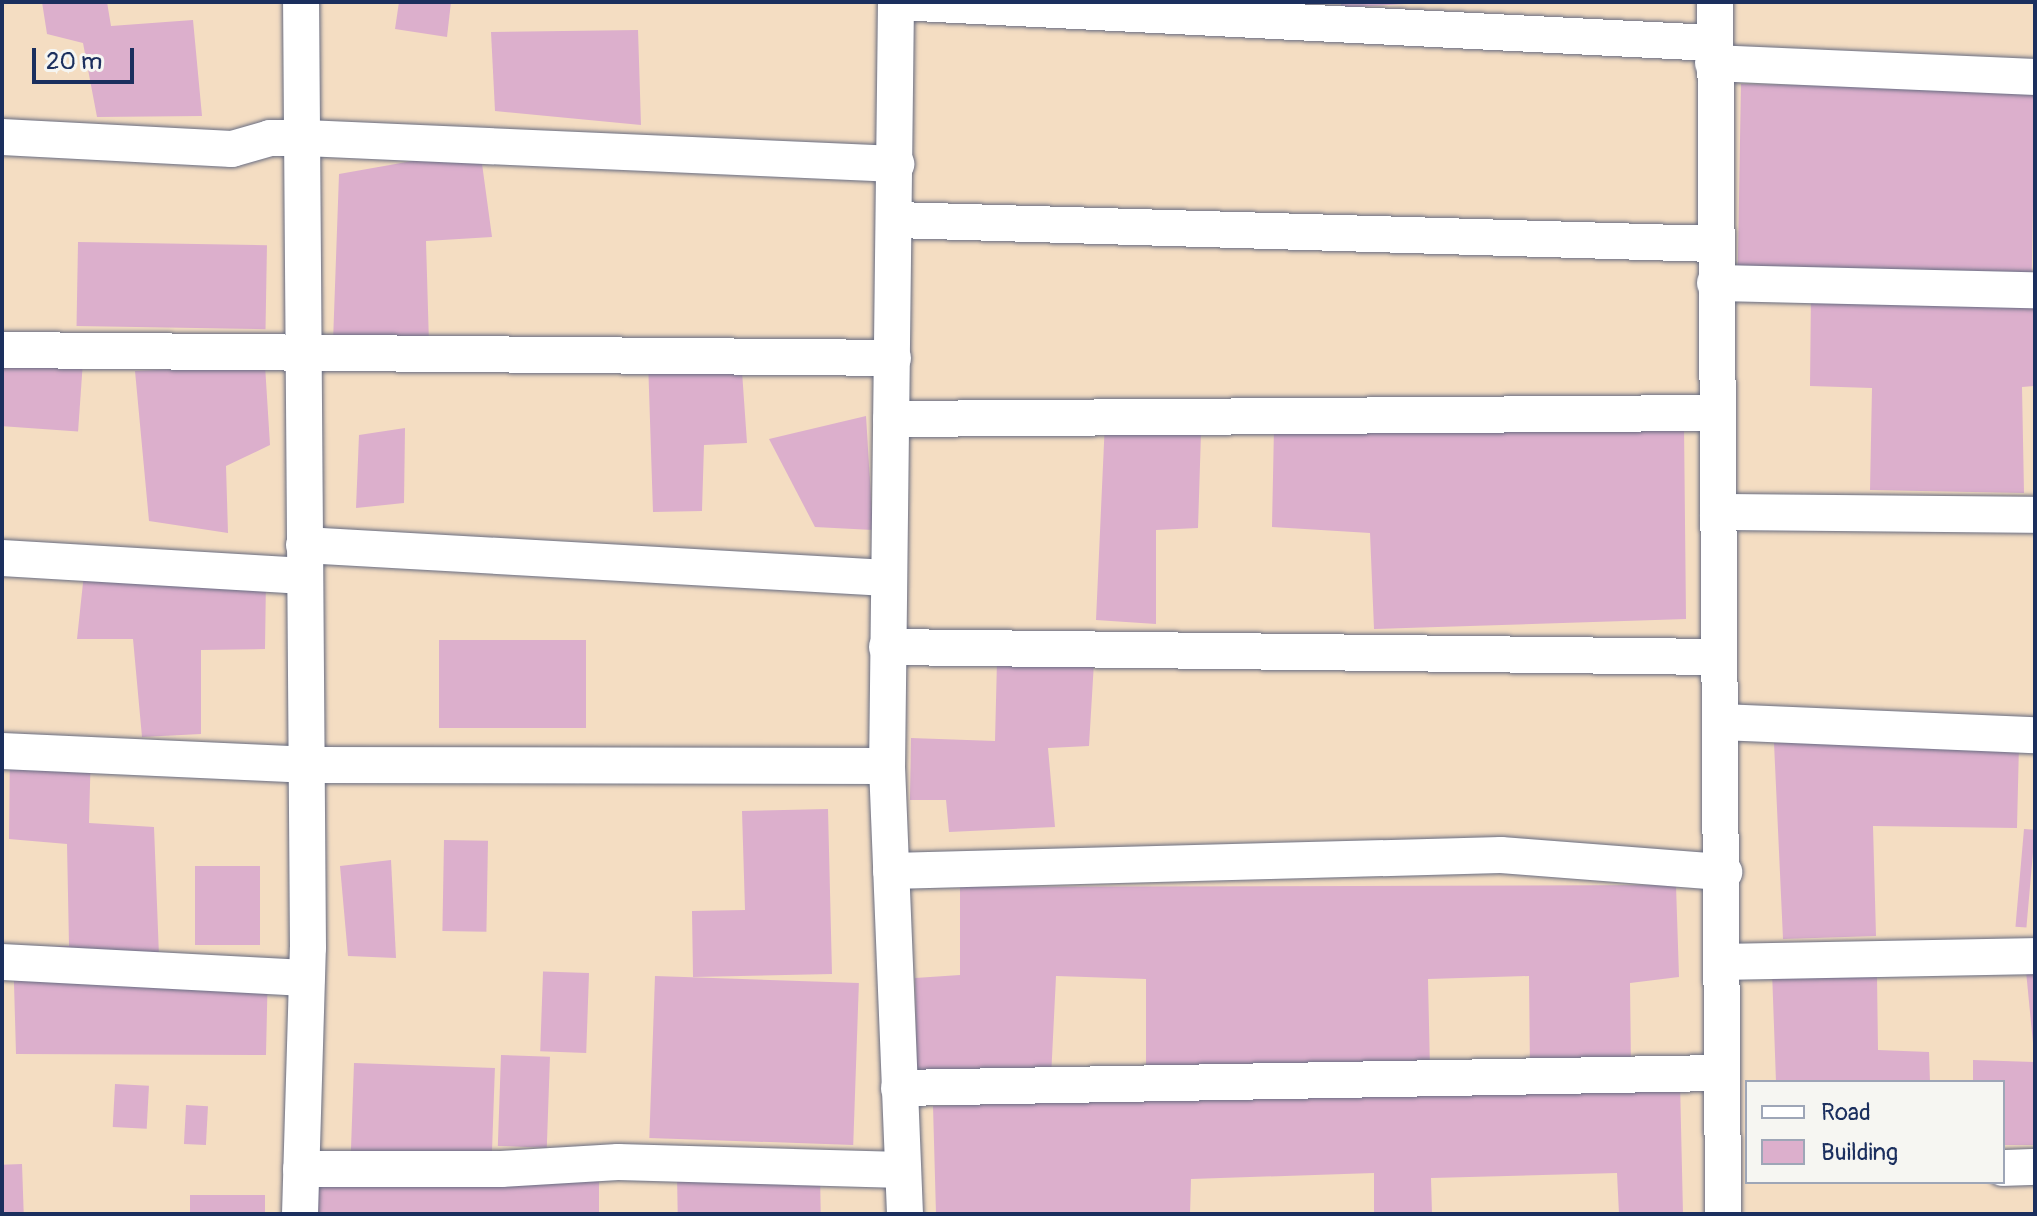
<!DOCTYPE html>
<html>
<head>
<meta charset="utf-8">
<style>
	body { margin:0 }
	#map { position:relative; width:2037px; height:1216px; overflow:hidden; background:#f4ddc2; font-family:Pangolin,sans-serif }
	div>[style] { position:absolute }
	.building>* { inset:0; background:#dcafcc; transform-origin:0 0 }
	.roads { filter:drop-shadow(0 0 2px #676c81) drop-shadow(0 0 2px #676c81) }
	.street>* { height:36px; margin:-18px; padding:0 18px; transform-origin:18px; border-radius:18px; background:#fff }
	span { translate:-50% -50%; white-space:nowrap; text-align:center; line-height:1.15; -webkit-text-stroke:8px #f6f6f2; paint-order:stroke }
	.frame { position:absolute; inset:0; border:4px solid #1b2f5e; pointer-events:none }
	.legend { position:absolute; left:1745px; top:1080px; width:260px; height:104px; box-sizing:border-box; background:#f6f6f2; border:2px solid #9ea6b7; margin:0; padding:10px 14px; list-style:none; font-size:24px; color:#1b2f5e }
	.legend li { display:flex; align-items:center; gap:16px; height:40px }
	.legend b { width:40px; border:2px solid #9ea6b7 }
	.scale { position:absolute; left:32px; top:48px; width:102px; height:36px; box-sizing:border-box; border:4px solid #1b2f5e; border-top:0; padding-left:10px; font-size:24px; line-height:28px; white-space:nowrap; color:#1b2f5e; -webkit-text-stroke:6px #f6f6f2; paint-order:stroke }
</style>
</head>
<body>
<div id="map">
	<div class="building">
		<div style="clip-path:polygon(42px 2px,107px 2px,111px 26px,193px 20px,202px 116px,97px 117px,83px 43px,47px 34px)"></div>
		<div style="clip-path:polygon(399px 2px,451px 2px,447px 37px,395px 29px)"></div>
		<div style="clip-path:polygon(1341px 2px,1403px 2px,1404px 4px,1341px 8px)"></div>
		<div style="clip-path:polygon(638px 30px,641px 125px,495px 111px,491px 32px)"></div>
		<div style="left:1741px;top:84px;width:294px;height:191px;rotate:1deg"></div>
		<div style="clip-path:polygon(480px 149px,492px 237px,426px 241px,429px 344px,333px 342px,339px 174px)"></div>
		<div style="left:78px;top:242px;width:189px;height:84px;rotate:1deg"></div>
		<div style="clip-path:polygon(1811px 292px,2035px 294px,2035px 386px,2022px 387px,2024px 493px,1870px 490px,1872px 388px,1810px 386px)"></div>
		<div style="clip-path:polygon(741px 357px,747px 443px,704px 445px,702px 511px,653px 512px,648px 360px)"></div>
		<div style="left:2px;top:358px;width:81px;height:68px;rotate:4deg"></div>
		<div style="clip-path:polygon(265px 365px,270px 445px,226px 466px,228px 533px,149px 521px,135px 371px)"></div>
		<div style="clip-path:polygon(866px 416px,873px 530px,815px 527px,769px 439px)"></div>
		<div style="clip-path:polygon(1105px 421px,1201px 433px,1198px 528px,1156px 530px,1156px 624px,1096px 620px)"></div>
		<div style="clip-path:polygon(1684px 424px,1686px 619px,1374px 629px,1370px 533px,1272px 527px,1274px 427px)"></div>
		<div style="clip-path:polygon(405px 428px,404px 503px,356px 508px,359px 435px)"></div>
		<div style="clip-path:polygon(85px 564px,266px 578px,265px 649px,201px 650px,201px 734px,142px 737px,133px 639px,77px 639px)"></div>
		<div style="left:586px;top:640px;width:88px;height:147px;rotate:90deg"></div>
		<div style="clip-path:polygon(997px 660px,1094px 662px,1089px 746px,1048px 748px,1055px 827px,949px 832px,946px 800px,910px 800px,911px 738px,995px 741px)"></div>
		<div style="clip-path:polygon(1774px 743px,2019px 744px,2017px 828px,1873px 826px,1876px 936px,1783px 939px)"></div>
		<div style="clip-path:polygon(10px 746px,91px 748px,89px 823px,154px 827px,159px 956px,268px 965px,266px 1055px,16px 1054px,13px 948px,69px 946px,67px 844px,9px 839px)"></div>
		<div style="clip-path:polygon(828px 809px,832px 974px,693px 977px,692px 911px,745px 910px,742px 811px)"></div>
		<div style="left:2024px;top:829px;width:11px;height:98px;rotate:5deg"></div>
		<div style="left:444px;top:840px;width:44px;height:91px;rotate:1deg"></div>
		<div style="clip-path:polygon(391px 860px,396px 958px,348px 956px,340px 866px)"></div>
		<div style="left:195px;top:866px;width:65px;height:79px"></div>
		<div style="clip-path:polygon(1676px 885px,1679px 977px,1630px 983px,1631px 1067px,1530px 1072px,1529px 976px,1428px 979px,1430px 1069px,1146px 1073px,1146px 979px,1056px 976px,1051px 1078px,917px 1078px,915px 978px,960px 975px,960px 887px)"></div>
		<div style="clip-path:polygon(1772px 971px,1877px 975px,1878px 1050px,1929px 1052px,1930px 1082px,1776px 1082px)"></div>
		<div style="clip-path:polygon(2026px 971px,2035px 971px,2035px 1042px,2033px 1043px)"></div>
		<div style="left:589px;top:973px;width:80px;height:46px;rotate:92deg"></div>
		<div style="left:655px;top:976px;width:204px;height:162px;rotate:2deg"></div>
		<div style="left:501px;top:1055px;width:49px;height:91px;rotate:2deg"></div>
		<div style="clip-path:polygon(1973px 1060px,2035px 1062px,2035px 1145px,2003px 1145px,2003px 1082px,1973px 1082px)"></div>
		<div style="left:354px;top:1063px;width:141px;height:100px;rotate:2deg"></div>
		<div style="clip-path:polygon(1680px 1082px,1683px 1214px,1619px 1214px,1617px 1173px,1431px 1178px,1432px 1214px,1374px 1214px,1374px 1173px,1191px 1179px,1190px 1214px,936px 1214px,933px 1106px)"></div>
		<div style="left:115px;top:1084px;width:34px;height:43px;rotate:3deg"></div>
		<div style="left:186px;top:1105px;width:22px;height:39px;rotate:3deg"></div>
		<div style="left:22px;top:1164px;width:50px;height:20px;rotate:88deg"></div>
		<div style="left:820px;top:1172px;width:42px;height:143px;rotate:89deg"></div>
		<div style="clip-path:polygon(599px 1177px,599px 1214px,310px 1214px,311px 1187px)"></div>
		<div style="left:265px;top:1195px;width:19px;height:75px;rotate:90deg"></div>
	</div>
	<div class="roads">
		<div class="street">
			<div style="left:896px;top:2px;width:764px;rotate:90.67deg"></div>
			<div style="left:887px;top:766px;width:448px;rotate:87.7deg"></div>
			<div style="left:897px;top:2px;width:816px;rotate:2.88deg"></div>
			<div style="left:1715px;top:2px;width:1212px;rotate:89.62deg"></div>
			<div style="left:1713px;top:63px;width:322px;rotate:2.5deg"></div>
			<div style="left:2px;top:137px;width:230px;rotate:3deg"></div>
			<div style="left:232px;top:149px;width:40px;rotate:-16deg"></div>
			<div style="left:270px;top:138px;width:35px"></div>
			<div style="left:305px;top:138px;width:592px;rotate:2.52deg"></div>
			<div style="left:896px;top:220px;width:818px;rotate:1.68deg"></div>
			<div style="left:1715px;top:283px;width:320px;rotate:1.3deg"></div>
			<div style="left:2px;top:350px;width:891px;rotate:0.51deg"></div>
			<div style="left:891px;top:419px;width:826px;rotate:-0.42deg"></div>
			<div style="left:1718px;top:512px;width:317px;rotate:0.5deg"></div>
			<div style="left:304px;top:545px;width:584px;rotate:3.24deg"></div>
			<div style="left:2px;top:558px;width:303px;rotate:3.4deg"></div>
			<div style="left:887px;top:647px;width:832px;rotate:0.69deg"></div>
			<div style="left:1721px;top:722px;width:314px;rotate:2.4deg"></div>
			<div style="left:2px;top:751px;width:304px;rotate:2.6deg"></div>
			<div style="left:306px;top:765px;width:581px;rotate:0.1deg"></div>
			<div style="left:891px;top:871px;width:610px;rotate:-1.5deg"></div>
			<div style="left:1501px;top:855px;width:224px;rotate:4.4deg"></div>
			<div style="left:2px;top:962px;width:305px;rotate:3deg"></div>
			<div style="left:1724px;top:962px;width:311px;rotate:-1.1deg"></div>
			<div style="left:899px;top:1088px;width:822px;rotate:-1.05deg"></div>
			<div style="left:2003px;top:1168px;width:32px;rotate:-2deg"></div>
			<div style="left:301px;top:1169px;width:200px"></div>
			<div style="left:501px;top:1169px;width:117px;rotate:-3.4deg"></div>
			<div style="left:618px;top:1162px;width:285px;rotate:1.6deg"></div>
			<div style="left:300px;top:1214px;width:266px;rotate:-88.3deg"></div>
			<div style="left:308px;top:948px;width:946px;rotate:-90.42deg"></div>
		</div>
	</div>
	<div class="frame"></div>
	<ul class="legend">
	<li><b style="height:10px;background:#fff"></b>Road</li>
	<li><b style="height:22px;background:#dcafcc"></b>Building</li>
	</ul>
	<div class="scale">20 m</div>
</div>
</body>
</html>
